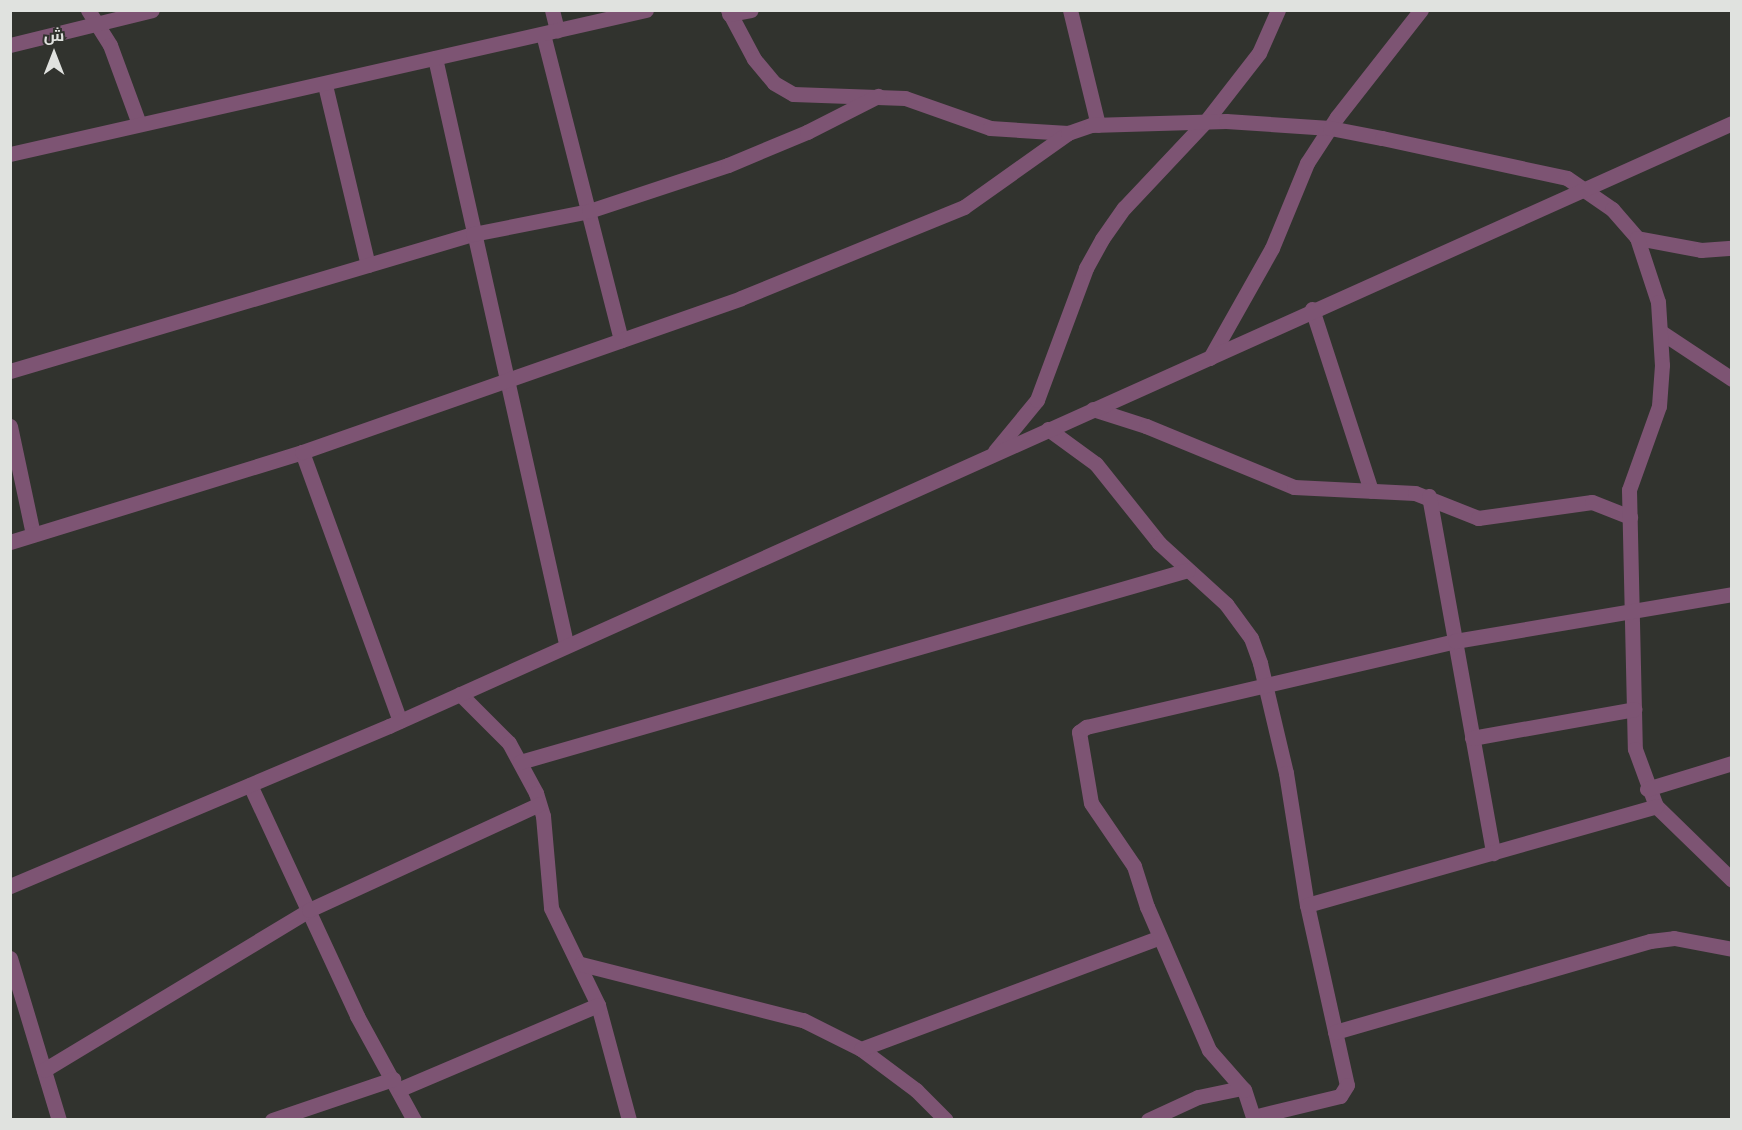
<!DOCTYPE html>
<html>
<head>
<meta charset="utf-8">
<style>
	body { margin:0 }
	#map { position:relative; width:1742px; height:1130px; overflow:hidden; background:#31332e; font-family:"Source Sans 3",Cairo,sans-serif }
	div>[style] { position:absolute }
	.street>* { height:15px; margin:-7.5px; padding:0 7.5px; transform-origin:7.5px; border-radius:7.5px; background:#7d5473 }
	span { translate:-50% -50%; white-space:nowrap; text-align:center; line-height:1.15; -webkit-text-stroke:4.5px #31332e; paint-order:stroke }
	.frame { position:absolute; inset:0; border:12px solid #e0e2df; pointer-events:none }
	.north { position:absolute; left:24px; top:24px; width:60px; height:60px; -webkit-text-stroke:4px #31332e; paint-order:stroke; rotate:0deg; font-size:16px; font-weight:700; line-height:24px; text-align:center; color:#e0e2df }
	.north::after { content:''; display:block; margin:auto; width:21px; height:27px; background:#e0e2df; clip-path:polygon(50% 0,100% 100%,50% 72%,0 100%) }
</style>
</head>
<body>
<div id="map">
	<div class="street">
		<div style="left:88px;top:10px;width:41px;rotate:57.8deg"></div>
		<div style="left:110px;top:45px;width:84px;rotate:69.8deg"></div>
		<div style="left:552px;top:10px;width:21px;rotate:76deg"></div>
		<div style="left:728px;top:10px;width:55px;rotate:62deg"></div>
		<div style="left:754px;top:59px;width:31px;rotate:50deg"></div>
		<div style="left:774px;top:83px;width:22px;rotate:30deg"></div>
		<div style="left:793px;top:94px;width:112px;rotate:2deg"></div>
		<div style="left:905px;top:98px;width:90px;rotate:19.4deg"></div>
		<div style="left:990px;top:128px;width:78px;rotate:3.7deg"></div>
		<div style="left:1070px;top:10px;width:118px;rotate:76.3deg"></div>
		<div style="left:729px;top:14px;width:22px;rotate:-10deg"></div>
		<div style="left:543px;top:34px;width:316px;rotate:75.7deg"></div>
		<div style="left:10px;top:45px;width:146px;rotate:-13.8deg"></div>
		<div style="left:435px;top:58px;width:599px;rotate:77.38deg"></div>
		<div style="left:325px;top:85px;width:185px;rotate:76.6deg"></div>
		<div style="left:10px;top:154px;width:652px;rotate:-12.76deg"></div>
		<div style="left:1637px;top:238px;width:65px;rotate:10.6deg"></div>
		<div style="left:1701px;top:250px;width:31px;rotate:-4deg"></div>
		<div style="left:1312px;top:309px;width:191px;rotate:72deg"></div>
		<div style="left:1661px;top:332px;width:85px;rotate:33.5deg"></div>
		<div style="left:1210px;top:358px;width:126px;rotate:-60.6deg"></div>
		<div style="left:1272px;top:248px;width:92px;rotate:-67.6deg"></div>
		<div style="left:1307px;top:163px;width:55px;rotate:-56.9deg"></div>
		<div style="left:1337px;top:117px;width:136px;rotate:-51.9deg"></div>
		<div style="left:10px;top:371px;width:483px;rotate:-16.5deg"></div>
		<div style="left:473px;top:234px;width:118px;rotate:-11.2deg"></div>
		<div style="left:589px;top:211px;width:146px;rotate:-18.3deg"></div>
		<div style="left:728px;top:165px;width:86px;rotate:-22.7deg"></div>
		<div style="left:807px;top:132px;width:80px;rotate:-26.9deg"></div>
		<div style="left:1093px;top:409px;width:56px;rotate:17.8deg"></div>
		<div style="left:1146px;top:426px;width:160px;rotate:22.4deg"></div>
		<div style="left:1294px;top:487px;width:121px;rotate:2.8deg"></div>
		<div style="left:1415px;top:493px;width:68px;rotate:21.6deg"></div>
		<div style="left:1478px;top:518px;width:115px;rotate:-8deg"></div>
		<div style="left:1592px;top:502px;width:41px;rotate:21.5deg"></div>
		<div style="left:10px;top:426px;width:110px;rotate:78deg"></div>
		<div style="left:1048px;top:429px;width:59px;rotate:36.1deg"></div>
		<div style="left:1096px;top:464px;width:101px;rotate:51.4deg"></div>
		<div style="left:1159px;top:543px;width:91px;rotate:42.3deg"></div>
		<div style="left:1226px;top:604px;width:42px;rotate:53.7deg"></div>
		<div style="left:1251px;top:638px;width:27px;rotate:70deg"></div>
		<div style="left:1260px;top:663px;width:113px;rotate:76.7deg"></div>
		<div style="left:1286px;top:773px;width:134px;rotate:81deg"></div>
		<div style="left:1307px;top:905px;width:184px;rotate:77.5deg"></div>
		<div style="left:1347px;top:1085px;width:13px;rotate:122deg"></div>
		<div style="left:1340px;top:1096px;width:89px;rotate:166.4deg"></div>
		<div style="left:995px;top:451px;width:66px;rotate:-50.5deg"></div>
		<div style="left:1037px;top:400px;width:141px;rotate:-69.6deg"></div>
		<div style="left:1086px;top:268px;width:33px;rotate:-61deg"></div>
		<div style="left:1102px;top:239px;width:38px;rotate:-55deg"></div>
		<div style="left:1124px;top:208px;width:120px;rotate:-46.7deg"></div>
		<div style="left:1206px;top:121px;width:86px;rotate:-52.1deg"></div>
		<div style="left:1259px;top:53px;width:47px;rotate:-66.2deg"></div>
		<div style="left:302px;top:452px;width:286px;rotate:70deg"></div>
		<div style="left:1429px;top:496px;width:363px;rotate:79.8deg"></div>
		<div style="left:10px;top:542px;width:306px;rotate:-17.1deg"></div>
		<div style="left:302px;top:452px;width:465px;rotate:-19.3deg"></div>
		<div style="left:741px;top:298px;width:241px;rotate:-22.2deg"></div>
		<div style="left:964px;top:207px;width:128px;rotate:-35.4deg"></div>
		<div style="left:1068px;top:133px;width:24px;rotate:-19deg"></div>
		<div style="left:1091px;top:125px;width:135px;rotate:-1.7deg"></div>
		<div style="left:1226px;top:121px;width:104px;rotate:3.9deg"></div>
		<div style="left:1330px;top:128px;width:53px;rotate:10.9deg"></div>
		<div style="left:1382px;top:138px;width:189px;rotate:12.2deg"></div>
		<div style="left:1567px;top:178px;width:55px;rotate:34.6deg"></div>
		<div style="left:1612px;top:209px;width:38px;rotate:49deg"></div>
		<div style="left:1637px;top:238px;width:67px;rotate:71.8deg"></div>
		<div style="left:1658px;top:302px;width:63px;rotate:86.4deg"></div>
		<div style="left:1662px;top:365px;width:41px;rotate:94.2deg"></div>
		<div style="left:1659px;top:406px;width:89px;rotate:109.7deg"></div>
		<div style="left:1629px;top:490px;width:259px;rotate:88.7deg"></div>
		<div style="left:1635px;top:749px;width:61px;rotate:69.8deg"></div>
		<div style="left:1656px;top:806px;width:106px;rotate:44.2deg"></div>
		<div style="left:460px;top:694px;width:69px;rotate:45deg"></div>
		<div style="left:509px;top:743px;width:57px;rotate:61.6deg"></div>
		<div style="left:536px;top:793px;width:24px;rotate:73deg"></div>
		<div style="left:543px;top:816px;width:92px;rotate:85deg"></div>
		<div style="left:551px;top:908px;width:108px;rotate:64.1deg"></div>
		<div style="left:598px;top:1005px;width:119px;rotate:74.9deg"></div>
		<div style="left:1472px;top:738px;width:165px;rotate:-10.1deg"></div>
		<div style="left:520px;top:762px;width:695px;rotate:-16.04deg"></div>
		<div style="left:250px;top:785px;width:255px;rotate:65.1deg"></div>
		<div style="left:357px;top:1016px;width:119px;rotate:61.3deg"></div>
		<div style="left:1647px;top:789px;width:89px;rotate:-17deg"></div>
		<div style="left:10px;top:886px;width:411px;rotate:-22.9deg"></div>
		<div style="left:389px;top:726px;width:1472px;rotate:-24.18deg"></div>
		<div style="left:1307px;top:905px;width:363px;rotate:-15.8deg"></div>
		<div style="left:10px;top:958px;width:169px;rotate:73.2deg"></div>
		<div style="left:581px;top:964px;width:229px;rotate:14.2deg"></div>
		<div style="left:803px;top:1020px;width:65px;rotate:26.6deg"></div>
		<div style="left:861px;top:1049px;width:69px;rotate:36.7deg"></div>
		<div style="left:916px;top:1090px;width:42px;rotate:45deg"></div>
		<div style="left:1335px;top:1032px;width:328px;rotate:-16.1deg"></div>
		<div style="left:1650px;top:941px;width:24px;rotate:-7deg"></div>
		<div style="left:1674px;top:938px;width:59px;rotate:10.7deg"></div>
		<div style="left:861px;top:1049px;width:319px;rotate:-20.5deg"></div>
		<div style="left:44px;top:1070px;width:310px;rotate:-31.1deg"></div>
		<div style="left:309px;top:910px;width:253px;rotate:-24.7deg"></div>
		<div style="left:400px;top:1089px;width:215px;rotate:-23deg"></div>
		<div style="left:272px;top:1120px;width:128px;rotate:-18.7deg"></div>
		<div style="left:1148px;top:1120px;width:55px;rotate:-24.7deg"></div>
		<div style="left:1198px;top:1097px;width:45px;rotate:-11.6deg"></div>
		<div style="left:1254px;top:1120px;width:32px;rotate:-108deg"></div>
		<div style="left:1244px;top:1090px;width:53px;rotate:-131.2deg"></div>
		<div style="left:1209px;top:1050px;width:156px;rotate:-113.4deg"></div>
		<div style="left:1147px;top:907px;width:43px;rotate:-107.6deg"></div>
		<div style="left:1134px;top:866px;width:76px;rotate:-124.3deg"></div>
		<div style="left:1091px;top:803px;width:72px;rotate:-99.6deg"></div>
		<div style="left:1079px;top:732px;width:9px;rotate:-36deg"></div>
		<div style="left:1086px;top:727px;width:379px;rotate:-13.1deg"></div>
		<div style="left:1455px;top:641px;width:281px;rotate:-9.6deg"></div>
	</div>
	<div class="frame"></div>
	<div class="north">ش</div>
</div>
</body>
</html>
